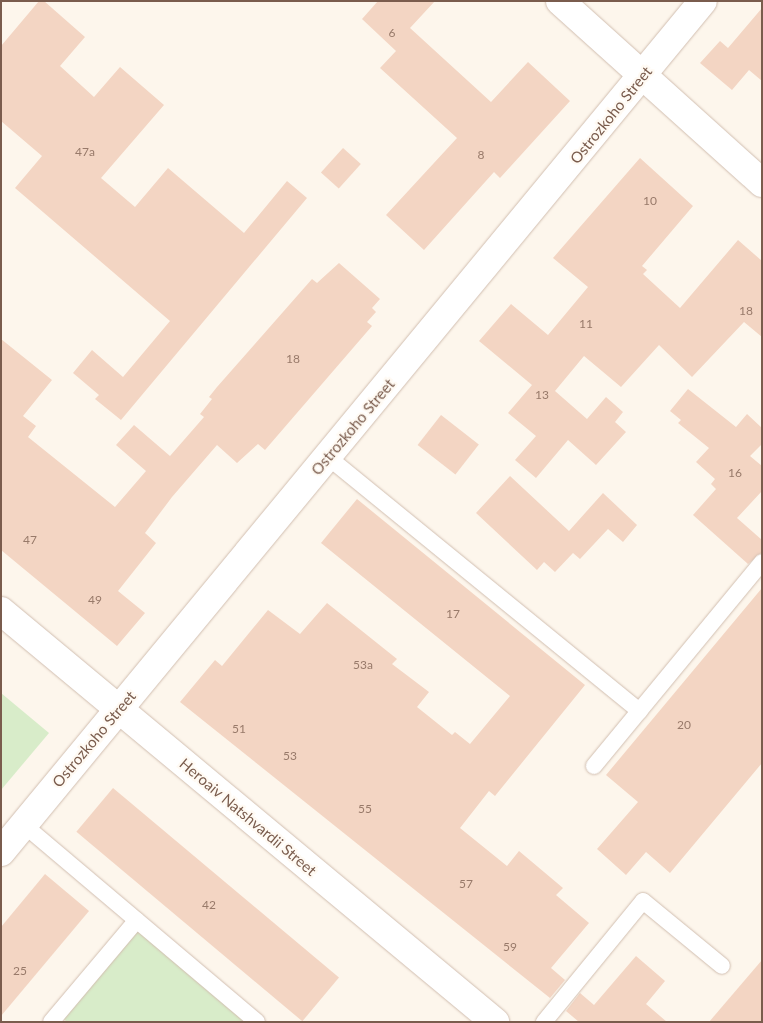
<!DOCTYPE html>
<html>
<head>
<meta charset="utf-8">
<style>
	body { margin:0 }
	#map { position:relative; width:763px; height:1023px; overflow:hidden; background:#fdf6ec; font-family:Lato,sans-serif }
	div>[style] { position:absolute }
	.green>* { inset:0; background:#d8ecc9 }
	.building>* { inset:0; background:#f3d5c3; transform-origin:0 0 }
	.roads { filter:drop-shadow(0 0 1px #d1beb0) drop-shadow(0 0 1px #d1beb0) }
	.lane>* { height:16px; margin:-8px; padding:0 8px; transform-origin:8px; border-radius:8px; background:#fff }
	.street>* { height:28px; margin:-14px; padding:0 14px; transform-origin:14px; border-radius:14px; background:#fff }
	.secondary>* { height:28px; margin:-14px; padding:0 14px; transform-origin:14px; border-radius:14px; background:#fff }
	span { translate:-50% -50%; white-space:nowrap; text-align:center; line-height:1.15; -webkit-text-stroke:4.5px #fffaf3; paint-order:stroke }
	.number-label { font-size:12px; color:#987a6a }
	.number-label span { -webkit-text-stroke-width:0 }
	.street-label { font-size:15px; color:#7a5c4d }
	.frame { position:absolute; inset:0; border:2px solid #7a5c4d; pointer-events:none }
</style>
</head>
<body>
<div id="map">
	<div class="green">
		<div style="clip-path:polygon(1px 693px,49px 733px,1px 790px)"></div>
		<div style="clip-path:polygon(133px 925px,248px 1022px,67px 1022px,58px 1014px)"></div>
	</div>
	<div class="building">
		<div style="clip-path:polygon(39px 1px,44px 1px,85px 37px,60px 66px,94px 97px,120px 67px,164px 105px,101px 178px,135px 207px,168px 168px,244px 233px,287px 181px,307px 198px,121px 420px,95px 399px,99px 395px,73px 373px,92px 350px,123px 377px,170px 321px,15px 188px,42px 156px,1px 121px,1px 46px)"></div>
		<div style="clip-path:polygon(378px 1px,435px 1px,410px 28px,491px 102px,528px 62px,570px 101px,500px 178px,494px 172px,424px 250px,386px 215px,457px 138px,380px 68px,396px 51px,362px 19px)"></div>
		<div style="clip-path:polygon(762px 8px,762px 81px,749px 70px,732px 90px,700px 63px,720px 41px,728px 48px)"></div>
		<div style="left:343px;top:148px;width:24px;height:33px;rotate:42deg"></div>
		<div style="clip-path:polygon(640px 158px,693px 206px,642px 266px,647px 270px,643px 274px,680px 308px,738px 240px,762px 261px,762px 337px,744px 322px,692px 377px,659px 345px,621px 387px,584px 356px,555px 391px,587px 419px,606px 397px,623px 412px,615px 422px,626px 432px,596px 465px,568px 440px,536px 478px,515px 460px,536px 436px,508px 413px,532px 385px,479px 341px,511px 304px,548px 335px,588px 287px,553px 258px)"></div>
		<div style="clip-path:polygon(339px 263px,380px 299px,372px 308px,376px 312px,367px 322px,372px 326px,265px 450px,258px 444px,237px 463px,217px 445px,172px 497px,145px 533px,156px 543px,118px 591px,145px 613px,117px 646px,1px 550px,1px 339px,52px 380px,23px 416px,36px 426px,28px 437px,115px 507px,146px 471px,116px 445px,134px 425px,170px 456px,204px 417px,200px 414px,212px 399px,209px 397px,217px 387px,312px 279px,317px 283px)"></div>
		<div style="clip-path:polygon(688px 389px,736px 427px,747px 414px,762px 428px,762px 444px,750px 456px,762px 466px,762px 491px,737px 518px,762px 540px,762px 552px,748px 564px,693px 515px,716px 489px,711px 484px,715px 479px,696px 462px,709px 448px,678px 423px,681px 420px,670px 411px)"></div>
		<div style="left:441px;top:415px;width:48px;height:38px;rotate:38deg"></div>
		<div style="clip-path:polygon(510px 476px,569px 531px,603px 493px,637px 525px,623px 542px,608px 529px,580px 559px,573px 553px,555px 572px,544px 562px,537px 570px,476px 513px)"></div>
		<div style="clip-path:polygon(357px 499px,585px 685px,495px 796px,489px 791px,460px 828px,507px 866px,519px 851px,563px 888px,556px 895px,589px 923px,551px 968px,565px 980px,550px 998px,180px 702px,215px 660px,222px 666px,268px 610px,300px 634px,327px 603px,397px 659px,392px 664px,429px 692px,417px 707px,452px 735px,455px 732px,470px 744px,510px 696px,321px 543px)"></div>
		<div style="clip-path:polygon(762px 588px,762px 763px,670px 873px,646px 852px,626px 875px,597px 849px,638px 802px,606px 775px)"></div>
		<div style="left:113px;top:788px;width:295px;height:57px;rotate:40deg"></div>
		<div style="clip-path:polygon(45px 874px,89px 911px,1px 1016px,1px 927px)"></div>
		<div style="clip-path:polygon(636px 956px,665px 981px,646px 1004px,667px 1022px,579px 1022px,566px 1011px,580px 993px,594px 1005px)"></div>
		<div style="clip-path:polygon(762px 960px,762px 1022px,709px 1022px)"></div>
	</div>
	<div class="roads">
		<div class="lane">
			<div style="left:328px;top:457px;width:402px;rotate:39.2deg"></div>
			<div style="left:594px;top:766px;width:264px;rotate:-50.5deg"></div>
			<div style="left:24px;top:825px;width:305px;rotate:40.2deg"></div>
			<div style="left:51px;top:1022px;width:133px;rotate:-49.9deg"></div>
			<div style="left:544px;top:1022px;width:156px;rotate:-50.7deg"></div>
			<div style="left:643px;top:901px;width:102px;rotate:39.4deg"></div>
		</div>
		<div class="street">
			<div style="left:560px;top:1px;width:272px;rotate:42deg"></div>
			<div style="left:1px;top:852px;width:1103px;rotate:-50.48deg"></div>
		</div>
		<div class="secondary">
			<div style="left:1px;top:611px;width:643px;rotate:39.76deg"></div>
		</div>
	</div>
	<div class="number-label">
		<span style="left:392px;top:33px">6</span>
		<span style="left:85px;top:152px">47а</span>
		<span style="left:481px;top:155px">8</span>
		<span style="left:650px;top:201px">10</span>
		<span style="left:746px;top:311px">18</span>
		<span style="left:586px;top:324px">11</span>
		<span style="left:293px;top:359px">18</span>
		<span style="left:542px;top:395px">13</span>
		<span style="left:735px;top:473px">16</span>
		<span style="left:30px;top:540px">47</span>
		<span style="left:95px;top:600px">49</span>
		<span style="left:453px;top:614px">17</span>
		<span style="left:363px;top:665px">53а</span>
		<span style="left:684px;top:725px">20</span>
		<span style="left:239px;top:729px">51</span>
		<span style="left:290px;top:756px">53</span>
		<span style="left:365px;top:809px">55</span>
		<span style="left:466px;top:884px">57</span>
		<span style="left:209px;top:905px">42</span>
		<span style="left:510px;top:947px">59</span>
		<span style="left:20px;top:971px">25</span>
	</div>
	<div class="street-label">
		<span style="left:611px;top:115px;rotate:-51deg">Ostrozkoho Street</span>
		<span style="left:353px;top:427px;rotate:-50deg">Ostrozkoho Street</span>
		<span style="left:94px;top:739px;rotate:-50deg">Ostrozkoho Street</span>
		<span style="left:248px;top:817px;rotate:40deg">Heroaiv Natshvardii Street</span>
	</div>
	<div class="frame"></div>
</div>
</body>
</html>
